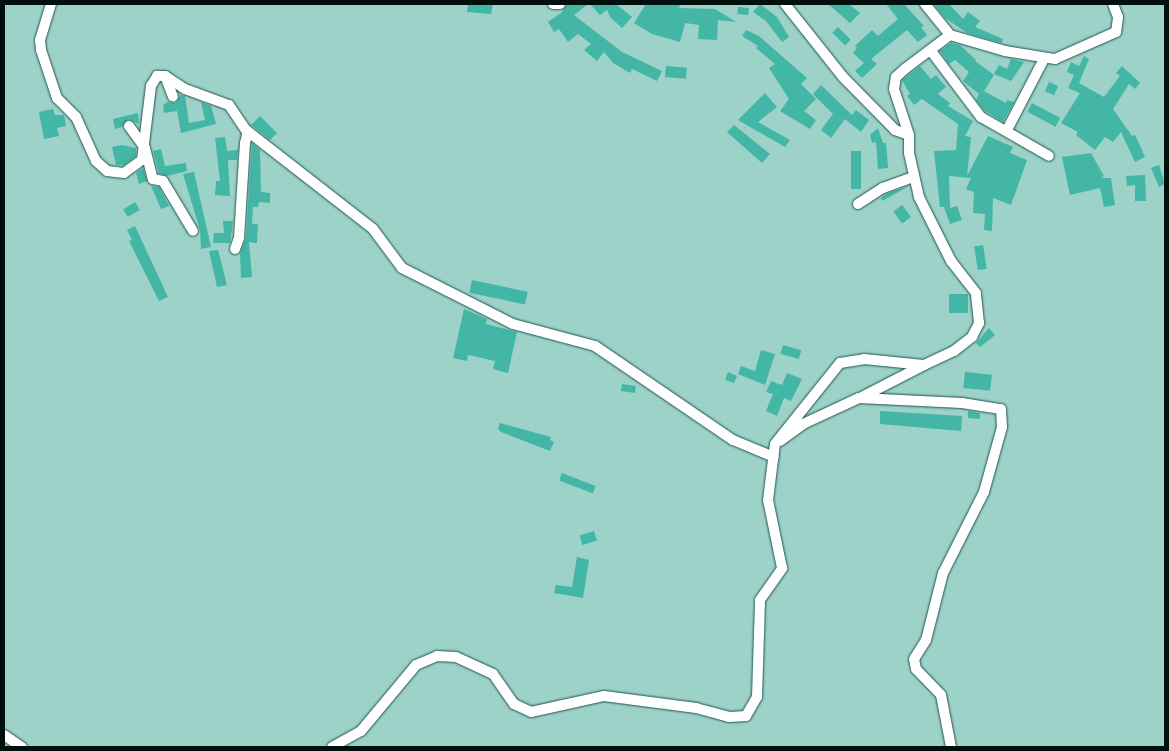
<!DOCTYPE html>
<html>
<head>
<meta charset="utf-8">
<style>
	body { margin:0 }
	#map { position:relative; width:1169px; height:751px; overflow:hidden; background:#9cd2c8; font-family:"Asap Condensed",sans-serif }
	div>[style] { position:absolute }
	.building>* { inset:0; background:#43b6a6; transform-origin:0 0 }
	.roads { filter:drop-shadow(0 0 1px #20554d) drop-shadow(0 0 1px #20554d) }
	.minor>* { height:10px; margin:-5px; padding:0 5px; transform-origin:5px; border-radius:5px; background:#fff }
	span { translate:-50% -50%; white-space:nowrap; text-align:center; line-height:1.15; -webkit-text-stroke:4.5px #a9e0d5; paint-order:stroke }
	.frame { position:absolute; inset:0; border:5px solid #00100d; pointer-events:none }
</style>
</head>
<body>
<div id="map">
	<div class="building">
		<div style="clip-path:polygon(468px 4px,493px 4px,491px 14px,467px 12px)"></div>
		<div style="clip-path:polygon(567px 4px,588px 4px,574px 15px,622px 52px,662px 71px,657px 81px,632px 69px,630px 73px,613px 63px,604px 52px,597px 61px,584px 50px,591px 44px,578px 34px,568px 42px,559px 29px,554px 32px,548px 22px,561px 13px)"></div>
		<div style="clip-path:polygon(590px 4px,616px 4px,632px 17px,622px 28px,610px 17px,607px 10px,600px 15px)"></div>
		<div style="clip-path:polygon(646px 4px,681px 4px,679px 8px,715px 9px,736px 22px,718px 20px,717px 40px,698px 39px,699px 25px,685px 23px,680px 42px,652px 34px,634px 23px)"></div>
		<div style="clip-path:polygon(760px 4px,777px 17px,789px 37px,782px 42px,766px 21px,753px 12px)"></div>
		<div style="clip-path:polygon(828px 4px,849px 4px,860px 13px,850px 23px)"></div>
		<div style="clip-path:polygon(886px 4px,904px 4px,924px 26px,921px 27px,927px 35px,918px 42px,907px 30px,871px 59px,877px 64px,862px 78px,855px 71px,864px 63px,853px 53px,857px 48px,855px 46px,872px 30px,878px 36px,898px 19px)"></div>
		<div style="clip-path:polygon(934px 4px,949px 4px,963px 19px,968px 12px,980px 21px,975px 27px,1003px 39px,1002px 43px,967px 33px,945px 18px)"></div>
		<div style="left:738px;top:7px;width:11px;height:7px;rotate:5deg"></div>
		<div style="left:838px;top:27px;width:18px;height:8px;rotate:45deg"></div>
		<div style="clip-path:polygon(746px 30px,759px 36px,807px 78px,801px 84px,816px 99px,804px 111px,816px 120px,810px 129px,780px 111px,789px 99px,769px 68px,775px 64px,756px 48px,758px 46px,742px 36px)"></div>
		<div style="clip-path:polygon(951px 43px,960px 45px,976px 60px,975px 61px,994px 75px,984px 91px,1006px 103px,1007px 100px,1014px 102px,1003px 122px,984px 110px,976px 100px,979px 94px,963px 81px,969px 72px,955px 60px,949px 64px,940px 51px)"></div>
		<div style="clip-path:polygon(1084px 56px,1089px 59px,1079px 83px,1104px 97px,1120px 76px,1116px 73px,1122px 66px,1140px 83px,1135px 89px,1129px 84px,1113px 109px,1132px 136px,1135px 135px,1145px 157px,1135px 162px,1121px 132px,1113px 142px,1105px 137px,1095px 150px,1076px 135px,1078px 132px,1061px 123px,1080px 93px,1068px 88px,1074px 75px,1067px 72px,1071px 62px,1079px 66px)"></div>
		<div style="clip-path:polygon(1011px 59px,1024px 62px,1011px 81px,994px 74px,999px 65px,1007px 69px)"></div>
		<div style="left:666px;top:66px;width:21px;height:11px;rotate:5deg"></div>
		<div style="clip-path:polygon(920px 66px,931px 79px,936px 75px,946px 87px,938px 94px,950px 103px,948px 106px,973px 121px,965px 136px,971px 137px,967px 176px,988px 136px,1013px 147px,1010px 153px,1027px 160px,1011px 205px,993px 198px,992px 231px,984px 230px,985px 214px,973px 213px,974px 192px,966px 189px,971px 178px,949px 176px,950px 208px,957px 206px,962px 220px,950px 224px,944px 207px,940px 207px,934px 151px,956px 150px,958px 124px,922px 99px,914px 105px,907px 96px,910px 94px,902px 80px)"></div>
		<div style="left:1049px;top:82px;width:10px;height:10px;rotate:24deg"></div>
		<div style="clip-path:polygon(821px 85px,852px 115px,856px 110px,869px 120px,861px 132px,845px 119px,831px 138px,821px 130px,833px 114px,813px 94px)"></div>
		<div style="clip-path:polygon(765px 93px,777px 107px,758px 122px,790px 140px,785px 147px,738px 120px)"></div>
		<div style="clip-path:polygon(180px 95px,185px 96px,189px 123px,205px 120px,201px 102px,211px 106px,216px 124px,181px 133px,177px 111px,164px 113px,163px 105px,168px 102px,176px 103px)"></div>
		<div style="left:1032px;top:103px;width:32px;height:10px;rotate:28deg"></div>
		<div style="clip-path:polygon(53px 109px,55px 115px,64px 115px,66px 126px,57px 128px,59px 136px,44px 139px,39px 112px)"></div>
		<div style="clip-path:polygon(138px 113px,139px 124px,128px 119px,122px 127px,115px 129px,113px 119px)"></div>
		<div style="clip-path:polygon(260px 116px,277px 133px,270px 140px,251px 125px)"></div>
		<div style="clip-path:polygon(734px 125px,770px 154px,762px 163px,727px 132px)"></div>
		<div style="clip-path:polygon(878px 128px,883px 143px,886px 143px,888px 168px,878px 169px,876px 142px,872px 143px,870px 135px)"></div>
		<div style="clip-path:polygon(225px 137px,227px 151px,238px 150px,237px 160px,228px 160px,230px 196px,215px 195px,216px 181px,220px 181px,215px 138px)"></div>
		<div style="clip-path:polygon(252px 143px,260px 150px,261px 192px,270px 193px,270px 203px,259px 202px,258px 207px,253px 207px,252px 224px,258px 224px,257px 243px,249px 242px,252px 277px,241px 278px,240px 254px,246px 238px)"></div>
		<div style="clip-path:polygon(122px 145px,136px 148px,136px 156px,124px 165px,116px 165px,112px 147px)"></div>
		<div style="clip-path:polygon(161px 149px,165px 166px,186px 163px,187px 171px,167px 176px,159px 173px,153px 151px)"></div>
		<div style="left:851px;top:151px;width:10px;height:38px"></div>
		<div style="clip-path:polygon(1091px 153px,1104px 176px,1101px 178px,1111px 178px,1115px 205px,1104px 207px,1100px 188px,1070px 195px,1062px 157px)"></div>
		<div style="clip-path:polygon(1159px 165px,1165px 184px,1159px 187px,1151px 168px)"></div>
		<div style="clip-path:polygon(143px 168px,147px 181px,139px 184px,136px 173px)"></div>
		<div style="clip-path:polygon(194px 172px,211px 247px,201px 249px,200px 230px,183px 174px)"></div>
		<div style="clip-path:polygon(1145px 175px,1146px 201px,1135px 201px,1135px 185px,1127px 186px,1126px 176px)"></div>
		<div style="clip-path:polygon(151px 186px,159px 187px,169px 206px,161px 209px)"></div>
		<div style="clip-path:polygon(909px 186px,882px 201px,881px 198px,886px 194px)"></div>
		<div style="left:135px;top:202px;width:9px;height:14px;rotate:58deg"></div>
		<div style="left:902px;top:205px;width:15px;height:11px;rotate:53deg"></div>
		<div style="clip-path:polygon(223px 221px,233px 221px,230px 243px,213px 243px,214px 233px,224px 233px)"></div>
		<div style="clip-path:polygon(135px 226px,168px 297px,159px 301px,129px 241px,132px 240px,127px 230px)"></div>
		<div style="left:983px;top:245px;width:24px;height:9px;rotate:81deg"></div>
		<div style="clip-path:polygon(218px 250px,227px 285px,217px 287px,209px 251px)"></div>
		<div style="left:472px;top:280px;width:57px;height:13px;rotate:12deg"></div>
		<div style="left:949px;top:294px;width:19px;height:19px"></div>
		<div style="clip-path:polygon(464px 309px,487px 319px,486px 324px,517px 332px,508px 373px,493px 369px,495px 361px,468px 355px,467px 361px,453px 358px)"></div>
		<div style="clip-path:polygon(989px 328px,995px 335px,980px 347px,976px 343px)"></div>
		<div style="left:783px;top:345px;width:19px;height:9px;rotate:16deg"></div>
		<div style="clip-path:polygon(761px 350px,775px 354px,765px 385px,738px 374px,741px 366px,755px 371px)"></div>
		<div style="clip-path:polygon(728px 372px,737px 376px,734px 383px,725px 380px)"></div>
		<div style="left:965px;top:372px;width:27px;height:16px;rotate:6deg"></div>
		<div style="clip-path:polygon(787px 373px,802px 379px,791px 401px,784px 398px,777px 416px,766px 411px,773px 394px,766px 392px,771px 381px,782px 385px)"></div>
		<div style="left:622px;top:384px;width:14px;height:7px;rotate:8deg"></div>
		<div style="clip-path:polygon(880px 411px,962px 416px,961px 431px,880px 424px)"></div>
		<div style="clip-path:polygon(968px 411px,980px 413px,980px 419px,968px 418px)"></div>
		<div style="clip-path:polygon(500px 423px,551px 437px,550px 440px,554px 442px,550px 451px,501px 432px,498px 429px)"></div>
		<div style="left:562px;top:473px;width:36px;height:8px;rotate:21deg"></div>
		<div style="left:594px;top:531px;width:10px;height:15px;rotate:73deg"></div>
		<div style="clip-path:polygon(577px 557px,589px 560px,583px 598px,554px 593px,556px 585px,572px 587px)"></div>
	</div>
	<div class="roads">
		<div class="minor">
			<div style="left:51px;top:4px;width:38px;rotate:107deg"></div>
			<div style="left:40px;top:40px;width:10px;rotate:84deg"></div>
			<div style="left:41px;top:50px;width:51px;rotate:71.6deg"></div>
			<div style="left:57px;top:98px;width:27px;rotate:45deg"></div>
			<div style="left:76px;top:117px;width:48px;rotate:65.6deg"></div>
			<div style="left:96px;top:161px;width:15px;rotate:42deg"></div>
			<div style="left:107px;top:171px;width:17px;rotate:7deg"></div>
			<div style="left:124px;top:173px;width:22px;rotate:-36deg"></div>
			<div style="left:142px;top:160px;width:75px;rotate:-83.1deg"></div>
			<div style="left:151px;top:86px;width:12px;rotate:-59deg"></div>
			<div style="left:157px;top:76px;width:8px"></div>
			<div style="left:165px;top:76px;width:24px;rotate:33deg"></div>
			<div style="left:185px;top:89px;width:47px;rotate:20deg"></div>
			<div style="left:229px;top:105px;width:30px;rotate:56deg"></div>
			<div style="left:246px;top:130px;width:161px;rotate:37.9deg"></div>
			<div style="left:373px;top:229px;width:49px;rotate:53.4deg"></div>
			<div style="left:402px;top:268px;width:124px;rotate:26.8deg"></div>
			<div style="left:513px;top:324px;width:85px;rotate:15deg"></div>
			<div style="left:595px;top:346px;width:167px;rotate:34.3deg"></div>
			<div style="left:733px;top:440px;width:44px;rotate:22.5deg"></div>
			<div style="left:553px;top:4px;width:7px"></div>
			<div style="left:785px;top:4px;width:93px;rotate:51.5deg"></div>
			<div style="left:843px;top:77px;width:74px;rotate:45.5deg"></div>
			<div style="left:895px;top:130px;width:15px;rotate:20deg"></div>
			<div style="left:925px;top:4px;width:40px;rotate:51deg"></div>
			<div style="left:950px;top:35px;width:57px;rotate:16.2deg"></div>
			<div style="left:1005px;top:51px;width:51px;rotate:9.1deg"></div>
			<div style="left:1055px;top:59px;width:67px;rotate:-23.9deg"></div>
			<div style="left:1116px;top:32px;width:15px;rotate:-82deg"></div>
			<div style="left:1118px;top:17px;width:14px;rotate:-111deg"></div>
			<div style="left:931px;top:51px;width:83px;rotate:52.9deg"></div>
			<div style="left:981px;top:117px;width:78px;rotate:29.8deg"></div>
			<div style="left:165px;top:76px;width:22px;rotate:69deg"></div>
			<div style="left:129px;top:126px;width:27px;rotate:54deg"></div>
			<div style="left:145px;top:148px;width:32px;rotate:76deg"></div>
			<div style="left:153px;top:179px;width:10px;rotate:11deg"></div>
			<div style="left:163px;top:181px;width:58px;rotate:59deg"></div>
			<div style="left:1007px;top:130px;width:80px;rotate:-62.5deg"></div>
			<div style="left:858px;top:204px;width:30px;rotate:-33deg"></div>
			<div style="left:883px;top:188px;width:32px;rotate:-20deg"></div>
			<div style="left:235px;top:249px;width:12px;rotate:-70deg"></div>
			<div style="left:239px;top:238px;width:95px;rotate:-86.4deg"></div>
			<div style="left:245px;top:143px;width:12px;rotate:-76deg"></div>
			<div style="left:860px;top:398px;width:72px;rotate:-27.3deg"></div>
			<div style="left:780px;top:441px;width:29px;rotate:-36deg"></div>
			<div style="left:803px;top:424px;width:62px;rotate:-24.9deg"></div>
			<div style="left:859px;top:398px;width:103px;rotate:2.8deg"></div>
			<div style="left:962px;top:403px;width:39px;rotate:9deg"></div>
			<div style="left:1001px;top:409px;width:18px;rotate:87deg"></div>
			<div style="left:1002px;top:427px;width:67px;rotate:105.5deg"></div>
			<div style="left:984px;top:492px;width:91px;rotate:116.8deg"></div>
			<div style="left:943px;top:573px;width:69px;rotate:104.2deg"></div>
			<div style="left:926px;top:640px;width:22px;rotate:122deg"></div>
			<div style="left:914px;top:659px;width:10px;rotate:79deg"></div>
			<div style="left:916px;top:669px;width:36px;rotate:46deg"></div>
			<div style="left:941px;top:695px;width:53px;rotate:79.1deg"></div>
			<div style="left:4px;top:735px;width:22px;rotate:34deg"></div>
			<div style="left:332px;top:747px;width:33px;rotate:-29deg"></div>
			<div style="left:361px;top:731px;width:86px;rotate:-50.2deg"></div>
			<div style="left:416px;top:665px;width:23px;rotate:-23deg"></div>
			<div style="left:437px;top:656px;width:19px;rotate:3deg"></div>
			<div style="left:456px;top:657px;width:41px;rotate:24.7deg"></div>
			<div style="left:493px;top:674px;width:37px;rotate:55deg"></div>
			<div style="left:514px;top:704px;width:19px;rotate:25deg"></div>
			<div style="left:531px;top:712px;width:75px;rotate:-12.4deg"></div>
			<div style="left:604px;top:696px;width:93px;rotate:7.4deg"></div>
			<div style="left:696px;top:708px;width:34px;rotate:15deg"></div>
			<div style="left:729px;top:717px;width:17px;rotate:-3deg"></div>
			<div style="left:746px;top:716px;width:22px;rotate:-60deg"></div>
			<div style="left:757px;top:697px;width:97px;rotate:-88.2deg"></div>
			<div style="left:760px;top:600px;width:39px;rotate:-55deg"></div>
			<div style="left:782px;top:568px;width:69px;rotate:-101.6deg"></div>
			<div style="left:768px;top:500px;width:56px;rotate:-82.9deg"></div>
			<div style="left:775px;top:444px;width:104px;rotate:-51.3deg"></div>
			<div style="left:840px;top:363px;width:24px;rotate:-9deg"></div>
			<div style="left:864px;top:359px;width:60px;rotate:5.7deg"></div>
			<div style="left:924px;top:365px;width:33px;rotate:-25deg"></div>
			<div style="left:954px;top:351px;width:23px;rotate:-38deg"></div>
			<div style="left:972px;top:337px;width:16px;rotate:-63deg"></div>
			<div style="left:979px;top:323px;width:30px;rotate:-96deg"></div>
			<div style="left:976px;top:293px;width:41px;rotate:-128deg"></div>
			<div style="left:951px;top:261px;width:72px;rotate:-116.6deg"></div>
			<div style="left:919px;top:197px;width:45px;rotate:-102.8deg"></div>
			<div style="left:909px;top:153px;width:18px;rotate:-90deg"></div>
			<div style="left:909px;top:135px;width:48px;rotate:-108.1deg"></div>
			<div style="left:894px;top:89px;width:12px;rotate:-81deg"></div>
			<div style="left:896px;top:77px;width:13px;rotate:-42deg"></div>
			<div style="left:906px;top:68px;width:55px;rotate:-36.9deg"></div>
		</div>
	</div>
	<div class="frame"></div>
</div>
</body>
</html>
